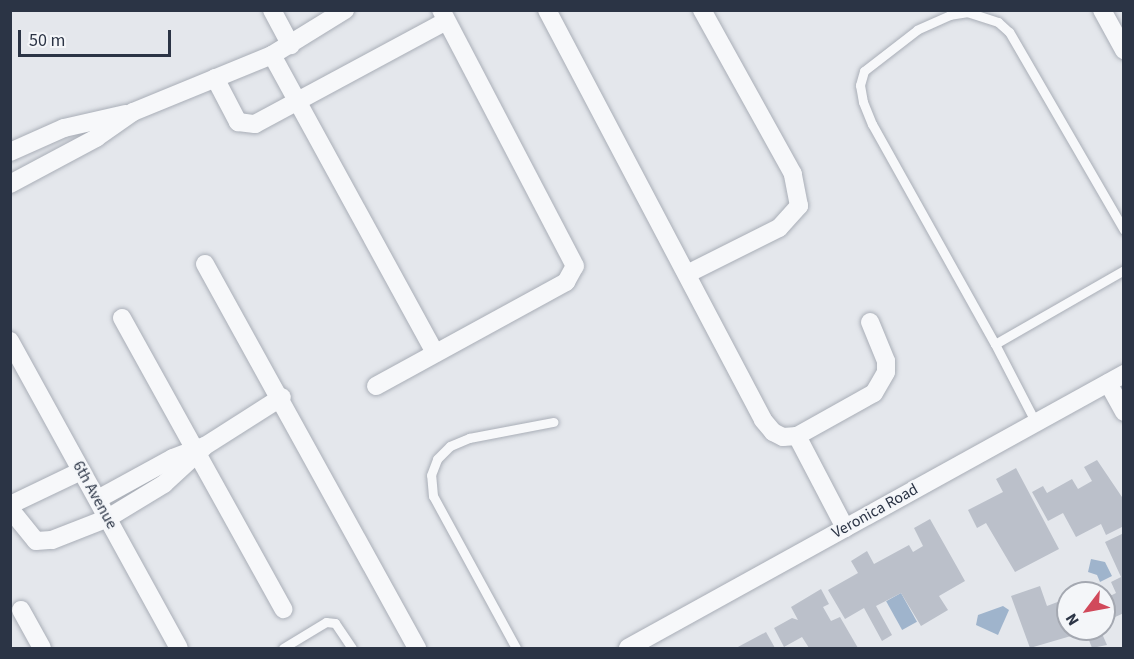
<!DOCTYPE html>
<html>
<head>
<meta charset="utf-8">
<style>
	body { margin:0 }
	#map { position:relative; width:1134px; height:659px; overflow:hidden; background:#e4e7ec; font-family:"Source Sans 3",sans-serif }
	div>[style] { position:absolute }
	.water>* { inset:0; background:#9fb4cc; transform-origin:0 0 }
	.building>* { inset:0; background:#bbc0ca }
	.roads { filter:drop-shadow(0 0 2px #a9aeb7) drop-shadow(0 0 2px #a9aeb7) }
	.lane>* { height:9px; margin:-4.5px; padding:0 4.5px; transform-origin:4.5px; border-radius:4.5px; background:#f7f8fa }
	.street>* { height:18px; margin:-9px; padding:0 9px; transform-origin:9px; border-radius:9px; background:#f7f8fa }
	span { translate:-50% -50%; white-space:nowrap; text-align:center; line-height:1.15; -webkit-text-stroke:4.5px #f4f6f9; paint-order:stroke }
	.street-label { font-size:16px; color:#2b3445 }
	.frame { position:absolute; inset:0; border:12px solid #2b3445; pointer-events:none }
	.north { position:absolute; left:1056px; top:581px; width:60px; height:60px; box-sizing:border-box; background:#f4f6f9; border:2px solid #a4a8b1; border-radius:50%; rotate:238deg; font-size:16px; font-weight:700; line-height:24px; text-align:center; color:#2b3445 }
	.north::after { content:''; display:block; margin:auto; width:21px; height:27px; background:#d1495b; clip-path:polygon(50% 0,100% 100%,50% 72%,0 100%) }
	.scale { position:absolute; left:18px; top:30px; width:153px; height:27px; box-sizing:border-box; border:3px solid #2b3445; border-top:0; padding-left:8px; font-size:18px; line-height:21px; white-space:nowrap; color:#2b3445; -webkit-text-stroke:4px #f4f6f9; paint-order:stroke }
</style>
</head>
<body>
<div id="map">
	<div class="water">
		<div style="clip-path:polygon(1091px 559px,1105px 562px,1112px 576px,1100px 582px,1097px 575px,1088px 572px)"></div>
		<div style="left:901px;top:593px;width:33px;height:17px;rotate:61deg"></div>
		<div style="clip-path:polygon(1003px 606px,1009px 610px,998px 635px,976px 625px,978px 615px)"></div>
	</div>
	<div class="building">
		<div style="clip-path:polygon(1097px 460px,1124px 500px,1124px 526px,1106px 535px,1101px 524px,1076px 537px,1063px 513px,1048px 521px,1032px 492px,1043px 486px,1047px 493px,1072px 479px,1078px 489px,1092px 481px,1084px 467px)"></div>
		<div style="clip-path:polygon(1016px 468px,1059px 549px,1015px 572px,986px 523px,977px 528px,968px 510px,1003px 492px,996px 479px)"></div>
		<div style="clip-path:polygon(930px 519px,965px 581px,939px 596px,948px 610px,921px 626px,901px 593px,876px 606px,892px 635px,882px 641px,864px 608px,845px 619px,828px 590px,858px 573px,851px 561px,867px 551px,874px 564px,909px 545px,913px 552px,923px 546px,914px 528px)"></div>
		<div style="clip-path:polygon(1124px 533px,1124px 613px,1104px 622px,1104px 599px,1116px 593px,1111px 582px,1121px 577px,1105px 542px)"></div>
		<div style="clip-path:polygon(1040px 586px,1047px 606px,1068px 598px,1068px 629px,1088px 631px,1030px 648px,1011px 596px)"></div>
		<div style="clip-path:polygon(821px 589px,829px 604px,823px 607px,831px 621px,840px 617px,858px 648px,809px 648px,802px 637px,784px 647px,774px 628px,792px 618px,798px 620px,791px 607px)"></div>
		<div style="clip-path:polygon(1093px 629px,1100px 629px,1107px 645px,1092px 648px,1087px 635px)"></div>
		<div style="clip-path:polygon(766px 632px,775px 648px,736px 648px)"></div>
	</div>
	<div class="roads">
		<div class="lane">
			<div style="left:1124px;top:230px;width:229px;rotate:-120.1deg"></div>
			<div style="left:1009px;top:32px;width:15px;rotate:-138deg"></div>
			<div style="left:998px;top:22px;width:32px;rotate:-162deg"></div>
			<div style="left:968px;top:12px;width:18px;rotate:171deg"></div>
			<div style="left:950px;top:15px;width:36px;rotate:156deg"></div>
			<div style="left:917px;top:30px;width:67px;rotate:142.3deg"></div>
			<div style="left:864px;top:71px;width:15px;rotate:106deg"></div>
			<div style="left:860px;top:85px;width:17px;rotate:80deg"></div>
			<div style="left:863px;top:102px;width:24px;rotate:68deg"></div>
			<div style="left:872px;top:124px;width:252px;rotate:60.8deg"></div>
			<div style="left:995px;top:344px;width:149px;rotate:-29.8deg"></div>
			<div style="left:995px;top:344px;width:89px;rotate:62.6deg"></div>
			<div style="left:283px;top:648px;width:50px;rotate:-31.2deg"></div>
			<div style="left:326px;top:622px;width:9px;rotate:6deg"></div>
			<div style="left:335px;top:623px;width:30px;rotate:56deg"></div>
			<div style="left:516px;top:648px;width:173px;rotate:-118.6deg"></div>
			<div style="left:433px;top:496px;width:21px;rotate:-95deg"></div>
			<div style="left:431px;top:475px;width:17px;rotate:-69deg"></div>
			<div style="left:437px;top:459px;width:18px;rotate:-45deg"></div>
			<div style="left:450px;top:446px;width:21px;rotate:-23deg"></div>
			<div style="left:469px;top:438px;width:86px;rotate:-10.8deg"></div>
		</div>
		<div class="street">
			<div style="left:272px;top:10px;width:40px;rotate:62deg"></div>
			<div style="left:547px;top:10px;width:463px;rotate:62.2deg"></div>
			<div style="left:763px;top:420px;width:16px;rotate:50deg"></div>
			<div style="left:773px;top:432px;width:11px;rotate:27deg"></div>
			<div style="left:783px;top:437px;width:14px;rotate:-4deg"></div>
			<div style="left:797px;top:436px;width:88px;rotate:-29.2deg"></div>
			<div style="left:874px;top:393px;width:24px;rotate:-60deg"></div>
			<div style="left:886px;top:372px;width:11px;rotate:-90deg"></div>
			<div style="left:886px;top:361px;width:42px;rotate:-112.3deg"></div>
			<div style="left:1102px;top:10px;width:46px;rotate:61.2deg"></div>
			<div style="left:272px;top:55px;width:340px;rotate:61.3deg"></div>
			<div style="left:215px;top:78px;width:50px;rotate:62.4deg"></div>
			<div style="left:238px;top:122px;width:17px;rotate:7deg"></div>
			<div style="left:255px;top:124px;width:217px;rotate:-28.3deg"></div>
			<div style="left:10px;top:152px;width:59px;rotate:-24deg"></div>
			<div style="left:64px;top:128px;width:63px;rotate:-12.9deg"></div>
			<div style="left:10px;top:184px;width:98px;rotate:-28.1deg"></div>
			<div style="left:96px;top:138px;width:45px;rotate:-35.1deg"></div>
			<div style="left:133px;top:112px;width:150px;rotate:-22.3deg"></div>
			<div style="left:272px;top:55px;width:86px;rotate:-31.7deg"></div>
			<div style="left:205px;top:264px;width:439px;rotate:61.1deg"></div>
			<div style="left:687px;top:274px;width:103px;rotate:-26.6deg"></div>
			<div style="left:779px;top:228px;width:30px;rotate:-48deg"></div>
			<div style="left:799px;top:206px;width:33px;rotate:-101deg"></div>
			<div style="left:793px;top:174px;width:188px;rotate:-119deg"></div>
			<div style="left:122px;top:318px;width:333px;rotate:61deg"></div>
			<div style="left:10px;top:341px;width:350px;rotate:61.2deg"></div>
			<div style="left:1108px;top:383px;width:33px;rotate:61deg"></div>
			<div style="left:376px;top:386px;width:217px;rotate:-28.7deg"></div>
			<div style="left:566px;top:282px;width:18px;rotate:-61deg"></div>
			<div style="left:575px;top:266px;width:289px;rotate:-117.6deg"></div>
			<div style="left:797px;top:436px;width:104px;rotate:62.4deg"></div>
			<div style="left:98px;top:499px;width:85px;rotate:-28.7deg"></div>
			<div style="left:173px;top:458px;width:34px;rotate:-21deg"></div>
			<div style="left:205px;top:446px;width:91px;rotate:-32.5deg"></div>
			<div style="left:10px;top:505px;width:79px;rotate:-25.6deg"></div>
			<div style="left:10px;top:509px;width:41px;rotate:50.9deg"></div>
			<div style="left:36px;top:541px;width:16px;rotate:-4deg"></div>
			<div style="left:52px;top:540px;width:60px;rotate:-21.4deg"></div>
			<div style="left:108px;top:518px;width:66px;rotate:-31.3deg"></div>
			<div style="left:164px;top:484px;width:54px;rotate:-42.8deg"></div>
			<div style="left:21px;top:610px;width:43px;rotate:61.1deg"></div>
			<div style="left:628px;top:648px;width:567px;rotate:-28.92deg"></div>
		</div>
	</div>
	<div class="street-label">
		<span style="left:95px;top:495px;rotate:61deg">6th Avenue</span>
		<span style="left:875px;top:511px;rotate:-29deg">Veronica Road</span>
	</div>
	<div class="frame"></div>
	<div class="north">N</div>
	<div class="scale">50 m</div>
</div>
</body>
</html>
